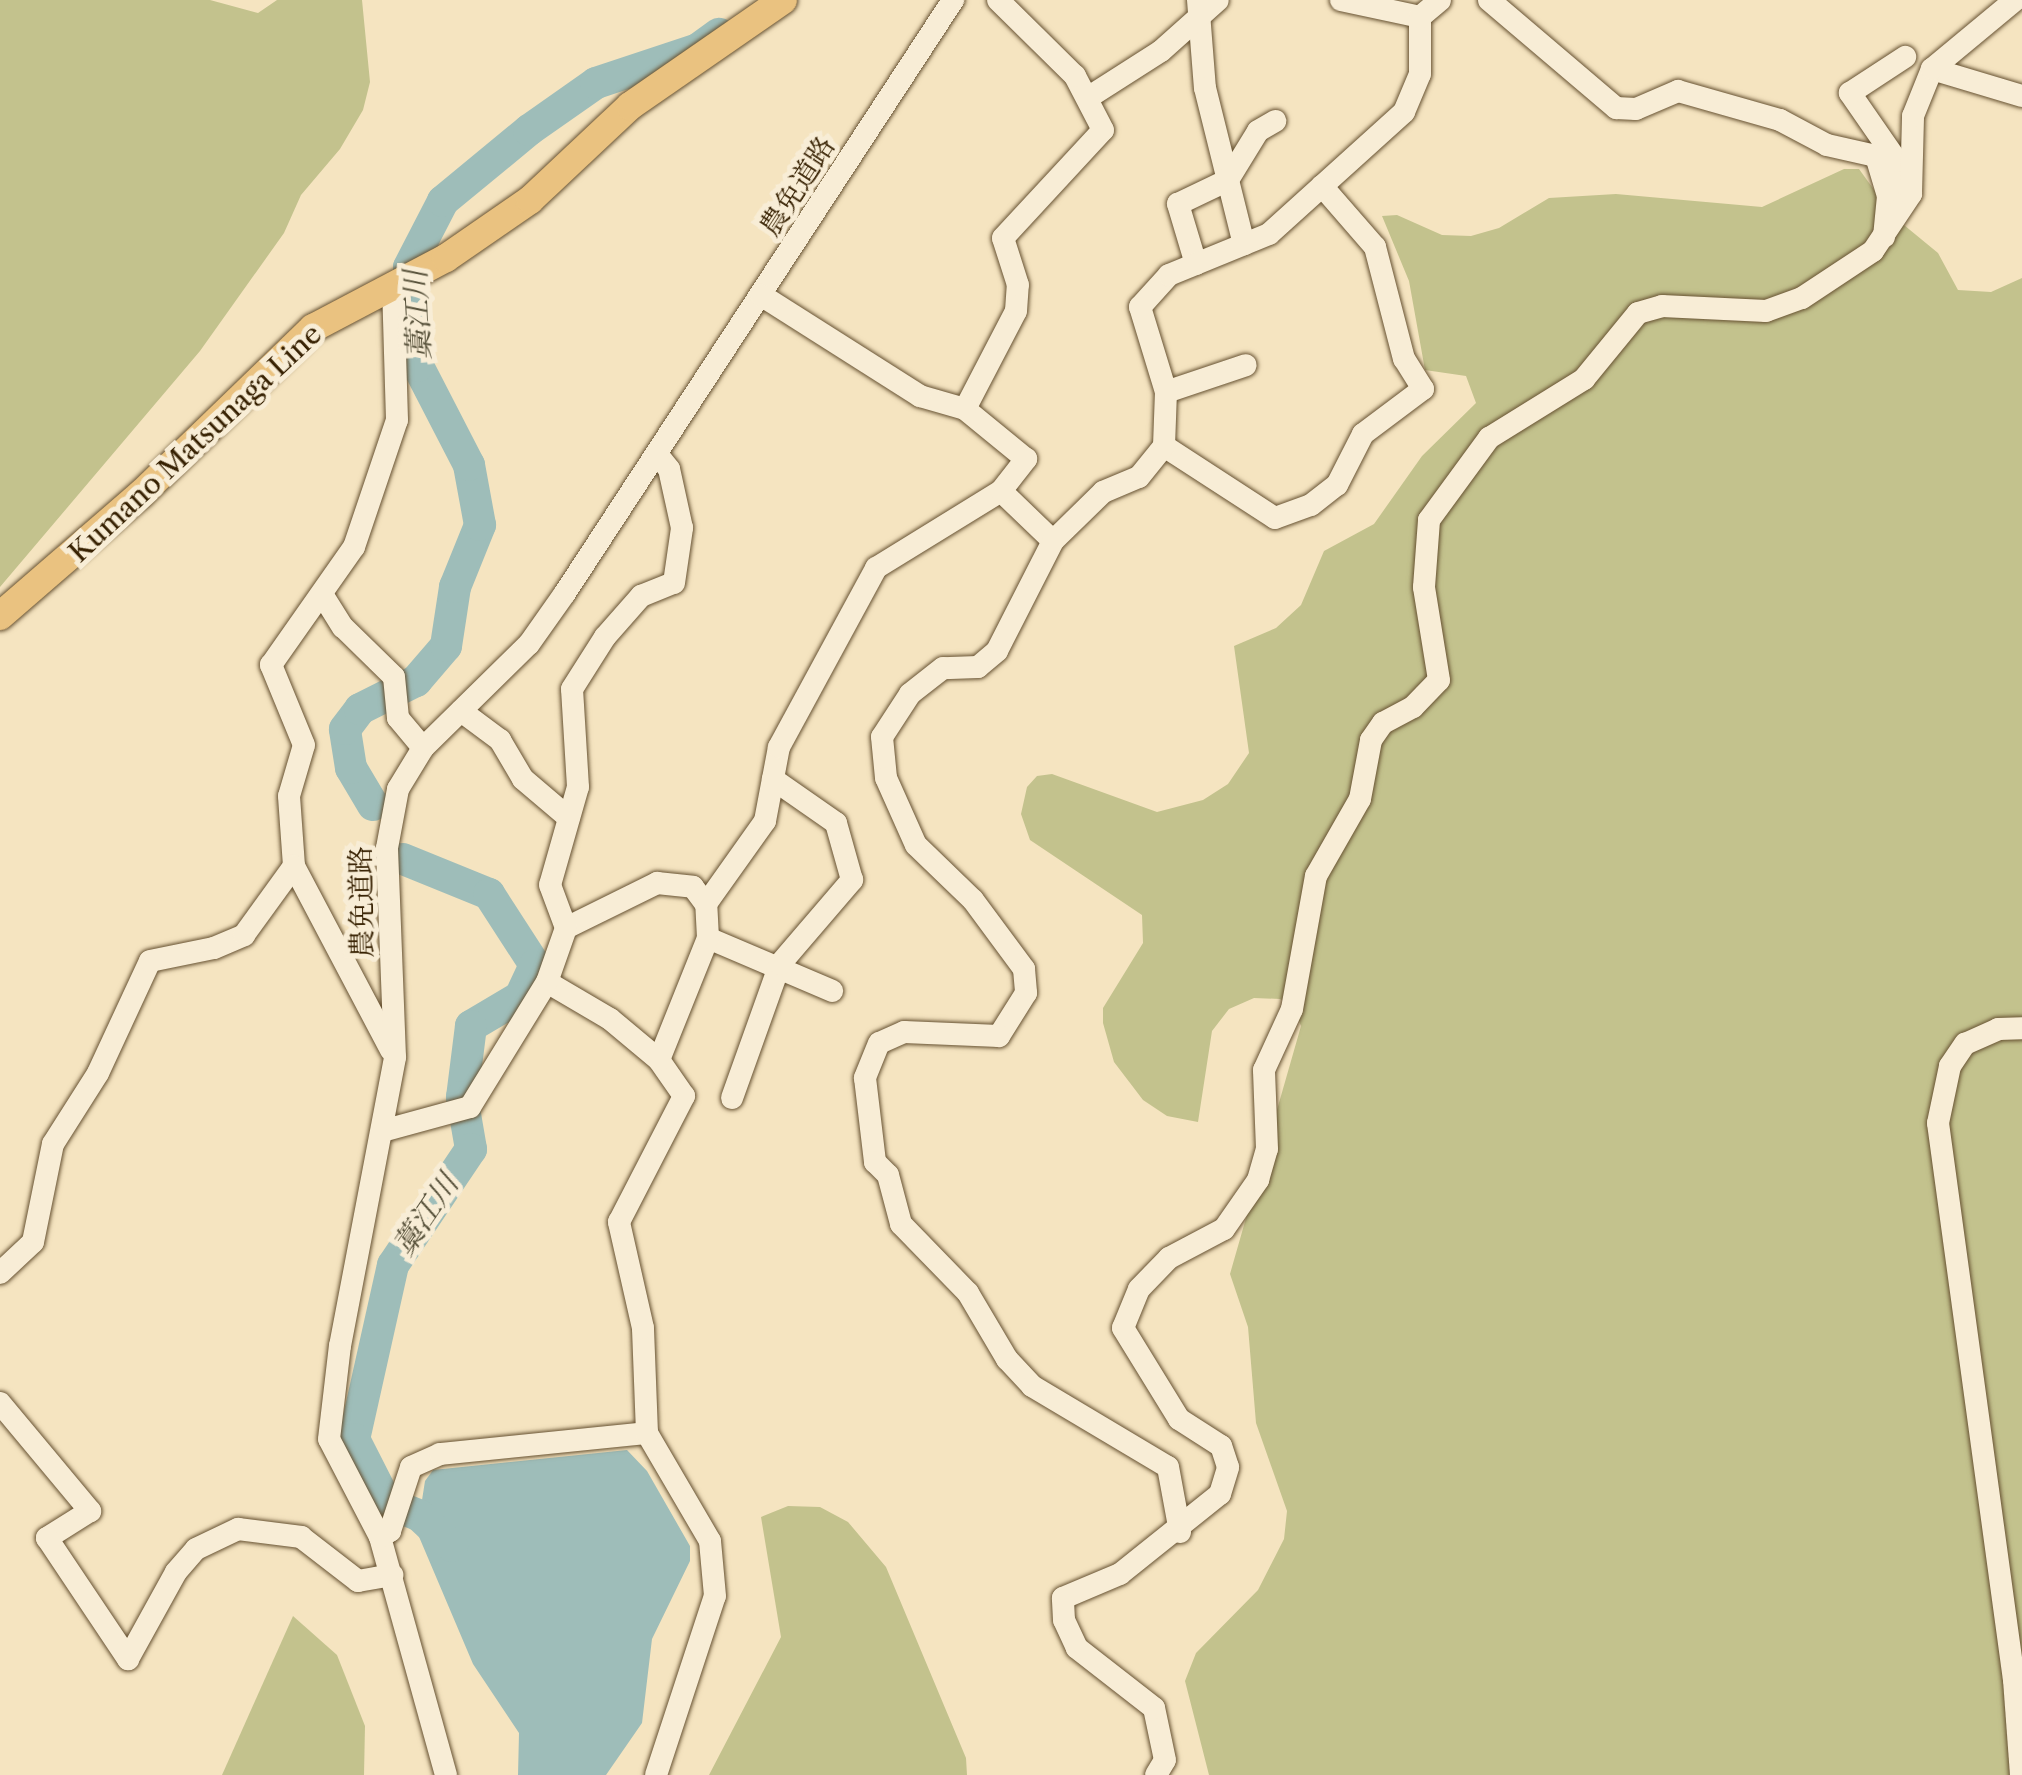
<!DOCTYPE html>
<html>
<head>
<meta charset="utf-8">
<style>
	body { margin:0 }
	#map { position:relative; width:2022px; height:1775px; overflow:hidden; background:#f5e4c0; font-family:"Libre Caslon Text","Noto Serif JP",serif }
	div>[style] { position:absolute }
	.green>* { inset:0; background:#c3c28d }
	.water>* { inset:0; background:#9ebdb9 }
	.river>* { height:32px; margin:-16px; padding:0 16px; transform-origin:16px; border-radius:16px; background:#9ebdb9 }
	.roads { filter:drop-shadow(0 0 2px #665131) drop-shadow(0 0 2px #665131) }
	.minor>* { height:22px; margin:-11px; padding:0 11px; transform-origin:11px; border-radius:11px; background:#f8edd6 }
	.major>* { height:28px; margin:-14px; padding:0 14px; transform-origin:14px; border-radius:14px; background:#eac280 }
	span { translate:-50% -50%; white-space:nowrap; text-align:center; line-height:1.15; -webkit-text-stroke:10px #f8edd6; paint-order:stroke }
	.street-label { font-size:28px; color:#362001 }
	.water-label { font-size:30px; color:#554f38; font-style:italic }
</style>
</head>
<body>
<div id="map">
	<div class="green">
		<div style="clip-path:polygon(0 0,210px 0,258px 13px,277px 0,362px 0,370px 82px,363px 110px,340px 149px,301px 195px,284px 233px,200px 351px,0 587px)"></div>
		<div style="clip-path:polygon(1844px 169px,1859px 169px,1893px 216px,1938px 253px,1958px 290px,1991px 292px,2022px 278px,2022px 1775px,1209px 1775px,1185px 1681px,1196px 1653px,1258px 1590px,1284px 1539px,1287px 1511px,1256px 1423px,1248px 1327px,1230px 1274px,1301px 1026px,1293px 1006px,1280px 999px,1254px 998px,1229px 1009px,1212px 1031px,1198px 1122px,1167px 1116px,1143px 1100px,1114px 1062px,1103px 1023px,1103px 1008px,1143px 943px,1142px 915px,1030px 840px,1021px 814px,1027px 787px,1037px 776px,1052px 774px,1157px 812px,1203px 800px,1228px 784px,1249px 753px,1234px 646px,1276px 628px,1301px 605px,1324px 551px,1374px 524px,1422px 456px,1476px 403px,1466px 376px,1425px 370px,1409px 281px,1382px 216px,1397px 215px,1442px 235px,1471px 236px,1499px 228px,1549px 198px,1616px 194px,1762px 207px)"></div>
		<div style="clip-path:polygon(788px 1506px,820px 1507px,848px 1522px,886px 1567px,966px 1758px,967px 1775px,709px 1775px,781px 1637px,761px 1517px)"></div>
		<div style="clip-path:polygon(293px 1616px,337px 1655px,365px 1726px,364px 1775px,222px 1775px)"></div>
	</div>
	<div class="water">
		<div style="clip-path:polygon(627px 1450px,647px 1471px,690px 1546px,690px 1561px,652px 1639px,642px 1723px,606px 1775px,518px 1775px,519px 1733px,473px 1664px,417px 1532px,425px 1481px,433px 1470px)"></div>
	</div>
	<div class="river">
		<div style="left:373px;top:805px;width:43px;rotate:-120.7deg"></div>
		<div style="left:351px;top:768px;width:39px;rotate:-99deg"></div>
		<div style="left:345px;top:729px;width:25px;rotate:-53deg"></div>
		<div style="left:360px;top:709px;width:63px;rotate:-26.6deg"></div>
		<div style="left:416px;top:681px;width:46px;rotate:-49.4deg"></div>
		<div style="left:446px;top:646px;width:60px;rotate:-81.3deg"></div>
		<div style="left:455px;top:587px;width:67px;rotate:-68deg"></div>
		<div style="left:480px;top:525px;width:61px;rotate:-100.4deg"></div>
		<div style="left:469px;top:465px;width:111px;rotate:-117.3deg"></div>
		<div style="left:418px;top:366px;width:99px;rotate:-95.2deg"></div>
		<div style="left:409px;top:267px;width:74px;rotate:-62.7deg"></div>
		<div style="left:443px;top:201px;width:112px;rotate:-39.5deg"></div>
		<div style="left:529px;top:130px;width:82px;rotate:-35deg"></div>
		<div style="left:596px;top:83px;width:108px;rotate:-18.4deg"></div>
		<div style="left:698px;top:49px;width:26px;rotate:-36deg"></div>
		<div style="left:403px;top:859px;width:93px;rotate:22.1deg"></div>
		<div style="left:489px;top:894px;width:85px;rotate:57.1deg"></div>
		<div style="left:535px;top:965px;width:35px;rotate:115deg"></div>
		<div style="left:520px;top:997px;width:57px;rotate:149.4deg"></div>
		<div style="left:471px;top:1026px;width:72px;rotate:97.2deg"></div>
		<div style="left:462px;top:1097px;width:53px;rotate:80.2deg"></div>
		<div style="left:471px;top:1149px;width:140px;rotate:123.9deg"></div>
		<div style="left:393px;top:1265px;width:178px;rotate:102.6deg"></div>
		<div style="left:354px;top:1439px;width:71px;rotate:63.1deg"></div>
		<div style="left:386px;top:1502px;width:37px;rotate:22deg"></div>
		<div style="left:420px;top:1516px;width:44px;rotate:43.2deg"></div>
	</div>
	<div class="roads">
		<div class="minor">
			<div style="left:1198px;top:0;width:88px;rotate:85.5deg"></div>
			<div style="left:1205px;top:88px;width:161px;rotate:76deg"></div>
			<div style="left:1341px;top:0;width:81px;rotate:12.1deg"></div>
			<div style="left:1489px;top:0;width:167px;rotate:40.4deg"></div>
			<div style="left:1616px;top:108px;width:20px;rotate:3deg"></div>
			<div style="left:1636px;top:109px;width:46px;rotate:-23.2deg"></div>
			<div style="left:1678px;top:91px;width:106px;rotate:15.9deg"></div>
			<div style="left:1780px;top:120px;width:53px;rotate:28deg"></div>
			<div style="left:1827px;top:145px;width:50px;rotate:12.7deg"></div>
			<div style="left:1876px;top:156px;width:42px;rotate:73.3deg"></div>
			<div style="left:1888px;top:196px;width:41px;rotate:95.6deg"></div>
			<div style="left:1932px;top:69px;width:94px;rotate:16.7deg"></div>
			<div style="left:1089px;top:97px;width:85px;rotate:-32.6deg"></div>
			<div style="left:1161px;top:51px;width:76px;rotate:-41.8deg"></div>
			<div style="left:1889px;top:193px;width:33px;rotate:-76deg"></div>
			<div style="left:1897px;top:161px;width:83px;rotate:-124.7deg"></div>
			<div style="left:1850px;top:93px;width:66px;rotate:-33.2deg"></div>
			<div style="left:1196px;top:264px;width:63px;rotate:-106.7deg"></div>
			<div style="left:1178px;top:204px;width:55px;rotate:-25.6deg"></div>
			<div style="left:1228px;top:180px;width:57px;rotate:-58.5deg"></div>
			<div style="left:1258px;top:131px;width:20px;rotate:-30deg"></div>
			<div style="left:1166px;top:392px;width:84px;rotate:-18.6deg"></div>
			<div style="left:965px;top:409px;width:110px;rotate:-62.5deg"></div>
			<div style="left:1016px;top:311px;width:26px;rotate:-86deg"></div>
			<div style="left:1018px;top:285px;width:49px;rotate:-107.7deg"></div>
			<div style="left:1003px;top:238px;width:147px;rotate:-47.2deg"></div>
			<div style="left:1103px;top:130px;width:61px;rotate:-117.4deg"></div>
			<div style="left:1075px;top:76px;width:108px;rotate:-135.4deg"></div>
			<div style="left:1164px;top:446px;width:132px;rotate:33deg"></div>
			<div style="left:1275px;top:518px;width:38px;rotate:-20deg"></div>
			<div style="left:1311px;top:505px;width:33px;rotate:-38deg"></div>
			<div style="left:1337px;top:485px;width:57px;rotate:-63deg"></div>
			<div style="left:1363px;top:434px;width:75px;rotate:-36.9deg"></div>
			<div style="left:1423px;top:389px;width:36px;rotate:-122deg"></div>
			<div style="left:1404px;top:359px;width:116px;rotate:-104.5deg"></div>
			<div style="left:1375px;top:247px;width:81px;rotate:-131deg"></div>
			<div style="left:1001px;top:491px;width:72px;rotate:43.9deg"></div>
			<div style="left:1053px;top:541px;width:123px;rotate:117deg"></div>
			<div style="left:997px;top:651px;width:25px;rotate:140deg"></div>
			<div style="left:978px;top:667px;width:35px;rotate:178deg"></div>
			<div style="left:943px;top:668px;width:42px;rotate:141.8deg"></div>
			<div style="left:910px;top:694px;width:51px;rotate:123.1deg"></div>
			<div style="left:882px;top:737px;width:41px;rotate:84.4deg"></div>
			<div style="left:886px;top:778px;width:73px;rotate:65.9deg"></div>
			<div style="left:916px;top:845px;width:79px;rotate:44deg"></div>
			<div style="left:973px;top:900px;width:86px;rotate:53.5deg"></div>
			<div style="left:1024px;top:969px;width:24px;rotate:85deg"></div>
			<div style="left:1026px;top:993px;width:51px;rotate:122.1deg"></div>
			<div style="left:999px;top:1036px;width:95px;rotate:-177.6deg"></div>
			<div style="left:904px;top:1032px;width:27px;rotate:156deg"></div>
			<div style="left:879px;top:1043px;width:38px;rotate:112deg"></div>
			<div style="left:865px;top:1078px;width:85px;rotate:83.2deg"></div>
			<div style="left:875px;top:1162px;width:18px;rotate:45deg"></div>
			<div style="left:888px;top:1175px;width:51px;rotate:75.1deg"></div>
			<div style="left:901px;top:1224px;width:96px;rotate:45.8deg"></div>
			<div style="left:968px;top:1293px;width:77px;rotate:59.4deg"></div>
			<div style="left:1007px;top:1359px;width:37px;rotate:47deg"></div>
			<div style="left:1032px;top:1386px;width:158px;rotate:30.8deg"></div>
			<div style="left:1168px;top:1467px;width:66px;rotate:79.5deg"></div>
			<div style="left:1053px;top:541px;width:70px;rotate:-44.4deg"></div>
			<div style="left:1103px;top:492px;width:39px;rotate:-23deg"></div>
			<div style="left:1139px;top:477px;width:40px;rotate:-51deg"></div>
			<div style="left:1164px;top:446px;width:54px;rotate:-87.9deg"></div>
			<div style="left:1166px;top:392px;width:89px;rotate:-107deg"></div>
			<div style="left:1140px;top:307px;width:43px;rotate:-47.8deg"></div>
			<div style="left:1169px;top:275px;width:108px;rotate:-22.3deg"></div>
			<div style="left:1269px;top:234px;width:182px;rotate:-42.1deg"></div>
			<div style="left:1404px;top:112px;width:41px;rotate:-67.2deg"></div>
			<div style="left:1420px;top:74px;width:57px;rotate:-90deg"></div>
			<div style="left:1420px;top:17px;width:26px;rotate:-40deg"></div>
			<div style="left:322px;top:594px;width:39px;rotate:58deg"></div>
			<div style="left:343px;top:627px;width:71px;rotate:44.4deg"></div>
			<div style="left:394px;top:677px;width:41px;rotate:84.4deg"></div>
			<div style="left:398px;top:718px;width:39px;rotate:50deg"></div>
			<div style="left:461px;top:711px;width:49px;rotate:36.6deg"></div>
			<div style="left:500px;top:740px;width:45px;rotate:59.5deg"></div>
			<div style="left:523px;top:779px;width:60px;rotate:40.3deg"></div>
			<div style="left:566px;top:928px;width:102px;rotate:-26.3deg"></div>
			<div style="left:657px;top:883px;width:36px;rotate:6deg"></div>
			<div style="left:693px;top:887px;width:21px;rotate:53deg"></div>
			<div style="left:708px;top:938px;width:135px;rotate:23.1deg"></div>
			<div style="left:547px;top:982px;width:73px;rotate:30.4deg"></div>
			<div style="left:610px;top:1019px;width:64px;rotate:39.9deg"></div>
			<div style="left:391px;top:1050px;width:208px;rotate:-117.8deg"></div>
			<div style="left:294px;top:866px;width:70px;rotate:-94.1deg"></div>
			<div style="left:289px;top:796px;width:53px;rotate:-73.6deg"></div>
			<div style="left:304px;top:745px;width:87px;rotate:-112.4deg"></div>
			<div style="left:271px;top:665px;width:144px;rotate:-54.9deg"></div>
			<div style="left:354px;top:547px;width:134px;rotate:-71.3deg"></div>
			<div style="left:397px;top:420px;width:134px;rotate:-91.7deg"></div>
			<div style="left:732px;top:1098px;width:142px;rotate:-70.3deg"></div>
			<div style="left:780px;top:964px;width:111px;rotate:-49.4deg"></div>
			<div style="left:852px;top:880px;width:59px;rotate:-105.7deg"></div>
			<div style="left:836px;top:823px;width:77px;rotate:-145.1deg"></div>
			<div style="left:386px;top:1130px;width:87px;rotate:-15.3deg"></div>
			<div style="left:470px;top:1107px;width:147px;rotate:-58.4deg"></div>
			<div style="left:547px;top:982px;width:57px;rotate:-70.6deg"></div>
			<div style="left:566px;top:928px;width:46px;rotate:-110.4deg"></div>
			<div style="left:550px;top:885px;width:102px;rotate:-74.1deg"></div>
			<div style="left:578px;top:787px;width:98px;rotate:-93.5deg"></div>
			<div style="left:572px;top:689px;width:62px;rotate:-57.6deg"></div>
			<div style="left:605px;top:637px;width:55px;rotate:-48.7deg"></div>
			<div style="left:641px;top:596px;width:35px;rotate:-22deg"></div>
			<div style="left:674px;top:583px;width:56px;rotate:-81.7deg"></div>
			<div style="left:682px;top:528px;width:60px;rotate:-102.4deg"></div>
			<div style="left:669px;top:469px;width:19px;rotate:-129deg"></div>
			<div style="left:0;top:1273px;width:45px;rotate:-43.2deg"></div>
			<div style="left:33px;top:1242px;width:100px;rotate:-78.5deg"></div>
			<div style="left:53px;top:1144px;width:84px;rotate:-57.6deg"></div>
			<div style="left:98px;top:1073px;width:123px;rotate:-65.1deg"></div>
			<div style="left:150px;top:961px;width:65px;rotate:-11.5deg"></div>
			<div style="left:214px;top:948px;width:33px;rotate:-23deg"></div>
			<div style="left:244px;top:935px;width:85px;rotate:-54.1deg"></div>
			<div style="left:0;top:1403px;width:141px;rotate:50.2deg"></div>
			<div style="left:90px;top:1511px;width:51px;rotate:147.9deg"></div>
			<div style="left:47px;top:1538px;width:146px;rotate:56.2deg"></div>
			<div style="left:128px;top:1659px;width:99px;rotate:-61.1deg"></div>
			<div style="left:176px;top:1572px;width:30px;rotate:-49deg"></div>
			<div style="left:196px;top:1549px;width:47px;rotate:-25.5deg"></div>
			<div style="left:238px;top:1529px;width:64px;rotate:7.2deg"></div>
			<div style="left:301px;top:1537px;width:72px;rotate:37.7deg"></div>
			<div style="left:358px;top:1581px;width:35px;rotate:-10deg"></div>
			<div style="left:380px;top:1537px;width:12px;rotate:-31deg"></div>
			<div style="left:390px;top:1531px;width:67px;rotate:-71.8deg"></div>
			<div style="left:411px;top:1467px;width:32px;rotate:-24deg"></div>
			<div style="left:440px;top:1454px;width:208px;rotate:-5.8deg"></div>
			<div style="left:446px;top:1775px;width:247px;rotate:-105.5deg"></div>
			<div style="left:380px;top:1537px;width:110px;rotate:-117.5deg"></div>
			<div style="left:329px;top:1439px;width:94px;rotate:-83.3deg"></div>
			<div style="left:340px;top:1346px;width:294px;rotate:-79.2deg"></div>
			<div style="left:395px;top:1057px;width:209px;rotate:-92.2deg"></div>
			<div style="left:387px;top:848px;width:60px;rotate:-79.4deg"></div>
			<div style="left:398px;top:789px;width:48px;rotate:-58.6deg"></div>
			<div style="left:423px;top:748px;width:148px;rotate:-44.5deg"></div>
			<div style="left:529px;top:644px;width:62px;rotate:-54.8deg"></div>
			<div style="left:565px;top:593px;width:709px;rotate:-56.8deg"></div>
			<div style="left:656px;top:1775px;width:188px;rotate:-71.8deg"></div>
			<div style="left:715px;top:1596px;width:55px;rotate:-95.2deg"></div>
			<div style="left:710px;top:1541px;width:125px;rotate:-120.3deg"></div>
			<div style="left:647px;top:1433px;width:105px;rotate:-92.2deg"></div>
			<div style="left:643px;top:1328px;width:109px;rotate:-102.8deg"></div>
			<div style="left:619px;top:1222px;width:142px;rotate:-62.7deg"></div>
			<div style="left:684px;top:1096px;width:44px;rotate:-124.8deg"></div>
			<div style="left:659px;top:1060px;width:131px;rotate:-68.1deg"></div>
			<div style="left:708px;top:938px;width:34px;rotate:-93deg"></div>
			<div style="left:706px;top:904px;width:102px;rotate:-54.6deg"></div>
			<div style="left:765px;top:821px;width:75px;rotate:-79.3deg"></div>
			<div style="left:779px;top:747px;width:204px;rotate:-61.5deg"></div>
			<div style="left:876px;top:568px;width:147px;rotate:-31.6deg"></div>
			<div style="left:1001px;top:491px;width:41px;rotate:-52deg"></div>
			<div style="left:1026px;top:459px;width:79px;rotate:-140.7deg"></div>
			<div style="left:965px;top:409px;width:47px;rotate:-163.9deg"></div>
			<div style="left:920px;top:396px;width:188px;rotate:-147.6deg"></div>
			<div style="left:1156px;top:1775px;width:17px;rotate:-59deg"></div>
			<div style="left:1165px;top:1760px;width:53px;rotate:-101.9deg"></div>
			<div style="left:1154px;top:1708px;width:98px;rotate:-142.1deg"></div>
			<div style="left:1077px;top:1648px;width:31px;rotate:-115deg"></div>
			<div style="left:1064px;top:1620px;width:22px;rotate:-93deg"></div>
			<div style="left:1063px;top:1598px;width:62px;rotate:-22.8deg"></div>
			<div style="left:1120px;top:1574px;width:128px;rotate:-38.7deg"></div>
			<div style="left:1220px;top:1494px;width:28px;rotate:-73deg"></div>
			<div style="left:1228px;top:1467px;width:22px;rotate:-108deg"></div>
			<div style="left:1221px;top:1446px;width:50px;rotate:-147.3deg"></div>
			<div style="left:1179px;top:1419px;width:107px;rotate:-121.6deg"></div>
			<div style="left:1123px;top:1328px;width:42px;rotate:-67.7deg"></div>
			<div style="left:1139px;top:1289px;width:43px;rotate:-45.9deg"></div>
			<div style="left:1169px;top:1258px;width:62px;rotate:-27.8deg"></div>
			<div style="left:1224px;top:1229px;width:60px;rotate:-55.2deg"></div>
			<div style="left:1258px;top:1180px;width:32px;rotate:-74deg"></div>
			<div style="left:1267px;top:1149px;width:79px;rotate:-92.2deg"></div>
			<div style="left:1264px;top:1070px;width:67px;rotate:-65.3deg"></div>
			<div style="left:1292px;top:1009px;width:135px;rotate:-79.8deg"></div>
			<div style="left:1316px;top:876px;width:89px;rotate:-60.3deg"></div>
			<div style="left:1360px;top:799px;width:60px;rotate:-79.4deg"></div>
			<div style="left:1371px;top:740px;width:21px;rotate:-55deg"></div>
			<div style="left:1383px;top:723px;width:34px;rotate:-28deg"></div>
			<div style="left:1413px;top:707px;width:37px;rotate:-46deg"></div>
			<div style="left:1439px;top:680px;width:94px;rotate:-99.2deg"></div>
			<div style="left:1424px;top:587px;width:67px;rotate:-85.7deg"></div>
			<div style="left:1429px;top:520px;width:102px;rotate:-53.8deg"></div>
			<div style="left:1489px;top:438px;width:112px;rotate:-31.8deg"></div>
			<div style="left:1584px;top:379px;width:85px;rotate:-50.7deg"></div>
			<div style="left:1638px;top:313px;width:25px;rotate:-16deg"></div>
			<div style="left:1662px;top:306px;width:104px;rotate:2.8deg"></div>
			<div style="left:1766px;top:311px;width:38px;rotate:-20deg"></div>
			<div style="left:1802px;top:298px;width:85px;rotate:-33.5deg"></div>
			<div style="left:1873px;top:251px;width:69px;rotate:-56.3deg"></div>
			<div style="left:1911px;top:194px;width:78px;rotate:-88.5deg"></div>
			<div style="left:1913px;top:116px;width:51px;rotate:-68deg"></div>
			<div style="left:1932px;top:69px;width:108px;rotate:-39.7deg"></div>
			<div style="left:2021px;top:1775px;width:95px;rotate:-94.2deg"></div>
			<div style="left:2014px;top:1680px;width:562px;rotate:-97.77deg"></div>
			<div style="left:1938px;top:1123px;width:58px;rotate:-78.1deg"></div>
			<div style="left:1950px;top:1066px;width:27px;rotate:-56deg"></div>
			<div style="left:1965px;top:1044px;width:36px;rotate:-24deg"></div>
			<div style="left:1998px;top:1029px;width:24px;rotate:-2deg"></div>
		</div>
		<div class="major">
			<div style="left:0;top:616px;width:186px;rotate:-40.9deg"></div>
			<div style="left:141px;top:494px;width:239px;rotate:-44deg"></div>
			<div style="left:313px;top:328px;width:150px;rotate:-27.8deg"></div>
			<div style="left:446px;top:258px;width:102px;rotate:-34.6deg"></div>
			<div style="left:530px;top:200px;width:137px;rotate:-43.2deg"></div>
			<div style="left:630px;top:106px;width:186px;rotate:-34.7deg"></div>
		</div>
	</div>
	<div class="street-label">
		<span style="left:797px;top:186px;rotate:-57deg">農免道路</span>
		<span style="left:195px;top:443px;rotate:-43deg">Kumano Matsunaga Line</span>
		<span style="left:361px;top:902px;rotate:-91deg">農免道路</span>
	</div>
	<div class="water-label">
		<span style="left:418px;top:315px;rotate:-93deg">藁江川</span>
		<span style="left:426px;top:1215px;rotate:-56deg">藁江川</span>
	</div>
</div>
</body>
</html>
